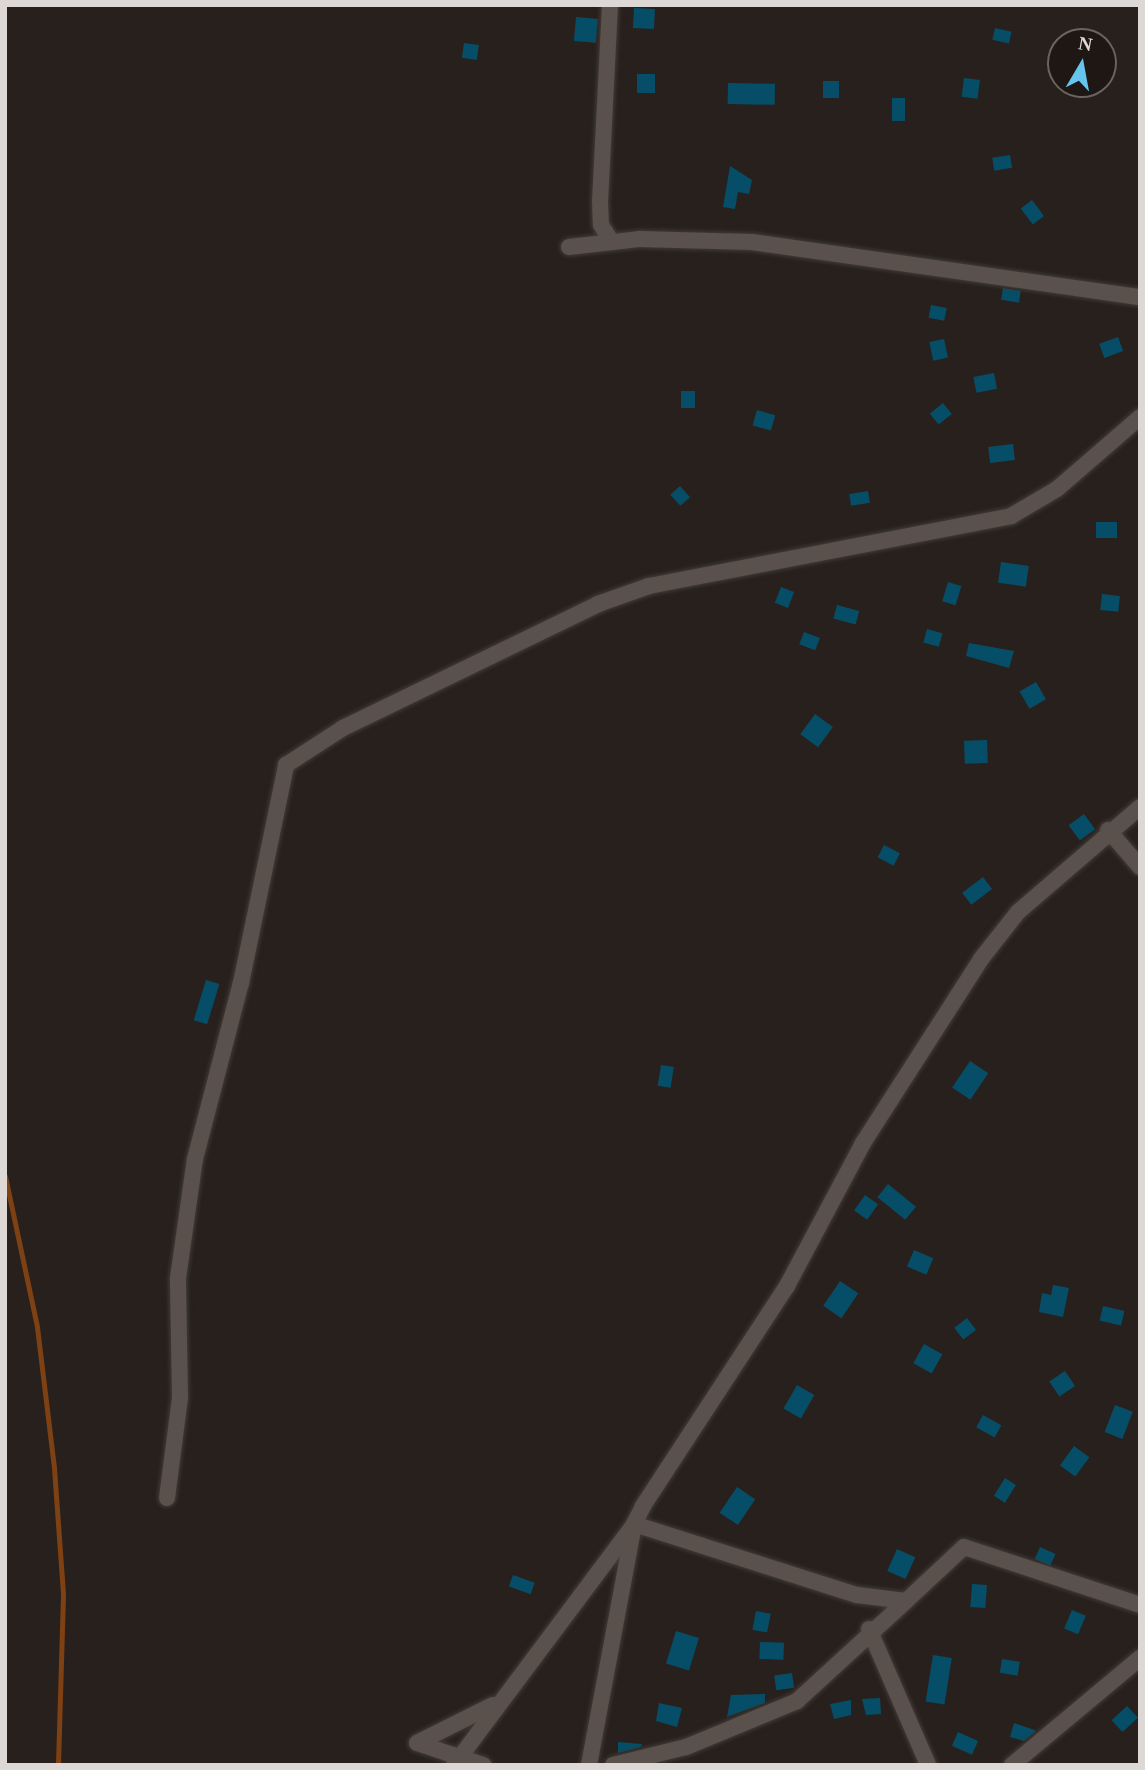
<!DOCTYPE html>
<html>
<head>
<meta charset="utf-8">
<style>
	body { margin:0 }
	#map { position:relative; width:1145px; height:1770px; overflow:hidden; background:#28201c; font-family:Georgia,serif }
	div>[style] { position:absolute }
	.stream>* { height:5px; margin:-2.5px; padding:0 2.5px; transform-origin:2.5px; border-radius:2.5px; background:#7e4114 }
	.building>* { inset:0; background:#064e67; transform-origin:0 0 }
	.roads { filter:drop-shadow(0 0 2px #413b38) drop-shadow(0 0 2px #413b38) }
	.minor>* { height:16px; margin:-8px; padding:0 8px; transform-origin:8px; border-radius:8px; background:#5a514c }
	span { translate:-50% -50%; white-space:nowrap; text-align:center; line-height:1.15; -webkit-text-stroke:6px #1e1713; paint-order:stroke }
	.frame { position:absolute; inset:0; border:7px solid #ddd8d5; pointer-events:none }
	.north { position:absolute; left:1047px; top:28px; width:70px; height:70px; box-sizing:border-box; background:#1e1713; border:2px solid #6a6461; border-radius:50%; rotate:10deg; font-size:19px; font-weight:700; line-height:28px; text-align:center; color:#ddd8d5 }
	.north::after { content:''; display:block; margin:auto; width:24px; height:32px; background:#65c5ee; clip-path:polygon(50% 0,100% 100%,50% 72%,0 100%) }
</style>
</head>
<body>
<div id="map">
	<div class="stream">
		<div style="left:5px;top:1176px;width:154px;rotate:78deg"></div>
		<div style="left:37px;top:1327px;width:142px;rotate:83.1deg"></div>
		<div style="left:54px;top:1468px;width:127px;rotate:85.9deg"></div>
		<div style="left:63px;top:1595px;width:170px;rotate:91.7deg"></div>
	</div>
	<div class="building">
		<div style="left:634px;top:8px;width:21px;height:20px;rotate:3deg"></div>
		<div style="left:576px;top:17px;width:22px;height:24px;rotate:5deg"></div>
		<div style="left:995px;top:28px;width:17px;height:12px;rotate:13deg"></div>
		<div style="left:464px;top:43px;width:15px;height:15px;rotate:8deg"></div>
		<div style="left:637px;top:74px;width:18px;height:19px"></div>
		<div style="left:964px;top:78px;width:16px;height:19px;rotate:7deg"></div>
		<div style="left:823px;top:81px;width:16px;height:17px"></div>
		<div style="left:728px;top:83px;width:47px;height:21px;rotate:1deg"></div>
		<div style="left:892px;top:98px;width:13px;height:23px"></div>
		<div style="left:1010px;top:155px;width:13px;height:18px;rotate:81deg"></div>
		<div style="clip-path:polygon(730px 166px,752px 180px,749px 194px,738px 192px,735px 209px,723px 207px)"></div>
		<div style="left:1032px;top:200px;width:20px;height:14px;rotate:53deg"></div>
		<div style="left:1003px;top:288px;width:18px;height:12px;rotate:9deg"></div>
		<div style="left:931px;top:305px;width:16px;height:13px;rotate:11deg"></div>
		<div style="left:1118px;top:337px;width:15px;height:20px;rotate:70deg"></div>
		<div style="left:944px;top:339px;width:19px;height:15px;rotate:78deg"></div>
		<div style="left:994px;top:373px;width:16px;height:21px;rotate:79deg"></div>
		<div style="left:681px;top:391px;width:14px;height:17px"></div>
		<div style="left:943px;top:403px;width:14px;height:17px;rotate:51deg"></div>
		<div style="left:757px;top:410px;width:19px;height:16px;rotate:16deg"></div>
		<div style="left:1013px;top:444px;width:16px;height:25px;rotate:83deg"></div>
		<div style="left:680px;top:486px;width:15px;height:13px;rotate:48deg"></div>
		<div style="left:868px;top:491px;width:12px;height:19px;rotate:81deg"></div>
		<div style="left:1096px;top:522px;width:21px;height:16px"></div>
		<div style="left:1001px;top:562px;width:28px;height:21px;rotate:8deg"></div>
		<div style="left:948px;top:582px;width:14px;height:20px;rotate:17deg"></div>
		<div style="left:781px;top:587px;width:14px;height:17px;rotate:21deg"></div>
		<div style="left:1102px;top:594px;width:18px;height:16px;rotate:6deg"></div>
		<div style="left:837px;top:605px;width:23px;height:14px;rotate:15deg"></div>
		<div style="left:927px;top:629px;width:16px;height:14px;rotate:15deg"></div>
		<div style="left:804px;top:632px;width:17px;height:13px;rotate:21deg"></div>
		<div style="clip-path:polygon(969px 643px,1014px 651px,1009px 668px,966px 656px)"></div>
		<div style="left:1036px;top:682px;width:20px;height:19px;rotate:60deg"></div>
		<div style="left:815px;top:714px;width:22px;height:25px;rotate:36deg"></div>
		<div style="left:987px;top:740px;width:23px;height:23px;rotate:88deg"></div>
		<div style="left:1084px;top:814px;width:19px;height:19px;rotate:54deg"></div>
		<div style="left:884px;top:845px;width:18px;height:14px;rotate:27deg"></div>
		<div style="left:983px;top:877px;width:15px;height:26px;rotate:53deg"></div>
		<div style="left:206px;top:980px;width:14px;height:42px;rotate:17deg"></div>
		<div style="left:970px;top:1061px;width:22px;height:32px;rotate:34deg"></div>
		<div style="left:661px;top:1065px;width:13px;height:21px;rotate:9deg"></div>
		<div style="left:888px;top:1184px;width:36px;height:17px;rotate:39deg"></div>
		<div style="left:865px;top:1195px;width:16px;height:19px;rotate:35deg"></div>
		<div style="left:914px;top:1250px;width:21px;height:18px;rotate:23deg"></div>
		<div style="left:840px;top:1281px;width:22px;height:30px;rotate:34deg"></div>
		<div style="clip-path:polygon(1053px 1285px,1069px 1288px,1063px 1317px,1039px 1312px,1042px 1293px,1051px 1295px)"></div>
		<div style="left:1103px;top:1306px;width:22px;height:15px;rotate:13deg"></div>
		<div style="left:967px;top:1318px;width:15px;height:16px;rotate:53deg"></div>
		<div style="left:924px;top:1344px;width:21px;height:22px;rotate:29deg"></div>
		<div style="left:1065px;top:1371px;width:18px;height:19px;rotate:56deg"></div>
		<div style="left:797px;top:1385px;width:20px;height:27px;rotate:30deg"></div>
		<div style="left:1115px;top:1405px;width:19px;height:29px;rotate:21deg"></div>
		<div style="left:983px;top:1415px;width:21px;height:14px;rotate:29deg"></div>
		<div style="left:1074px;top:1446px;width:19px;height:24px;rotate:36deg"></div>
		<div style="left:1005px;top:1478px;width:13px;height:21px;rotate:32deg"></div>
		<div style="left:737px;top:1487px;width:22px;height:31px;rotate:34deg"></div>
		<div style="left:1040px;top:1547px;width:17px;height:13px;rotate:24deg"></div>
		<div style="left:897px;top:1549px;width:20px;height:24px;rotate:24deg"></div>
		<div style="left:513px;top:1575px;width:23px;height:12px;rotate:20deg"></div>
		<div style="left:972px;top:1584px;width:15px;height:23px;rotate:4deg"></div>
		<div style="left:1072px;top:1610px;width:15px;height:20px;rotate:23deg"></div>
		<div style="left:756px;top:1611px;width:15px;height:19px;rotate:11deg"></div>
		<div style="left:676px;top:1631px;width:24px;height:34px;rotate:17deg"></div>
		<div style="left:760px;top:1642px;width:24px;height:17px;rotate:2deg"></div>
		<div style="left:933px;top:1655px;width:19px;height:47px;rotate:9deg"></div>
		<div style="left:1002px;top:1659px;width:18px;height:14px;rotate:9deg"></div>
		<div style="left:792px;top:1673px;width:15px;height:18px;rotate:82deg"></div>
		<div style="clip-path:polygon(765px 1694px,765px 1703px,727px 1717px,731px 1695px)"></div>
		<div style="clip-path:polygon(880px 1698px,881px 1714px,866px 1715px,862px 1699px)"></div>
		<div style="clip-path:polygon(851px 1700px,851px 1715px,834px 1719px,830px 1704px)"></div>
		<div style="clip-path:polygon(659px 1703px,682px 1708px,677px 1727px,656px 1721px)"></div>
		<div style="left:1127px;top:1706px;width:16px;height:21px;rotate:47deg"></div>
		<div style="clip-path:polygon(1014px 1723px,1035px 1730px,1035px 1732px,1024px 1741px,1010px 1737px)"></div>
		<div style="left:958px;top:1732px;width:22px;height:15px;rotate:24deg"></div>
		<div style="clip-path:polygon(618px 1742px,642px 1744px,641px 1747px,618px 1753px)"></div>
	</div>
	<div class="roads">
		<div class="minor">
			<div style="left:610px;top:5px;width:195px;rotate:92.9deg"></div>
			<div style="left:600px;top:200px;width:25px;rotate:88deg"></div>
			<div style="left:601px;top:225px;width:20px;rotate:57deg"></div>
			<div style="left:569px;top:247px;width:70px;rotate:-6.5deg"></div>
			<div style="left:639px;top:239px;width:113px;rotate:1.5deg"></div>
			<div style="left:752px;top:242px;width:392px;rotate:8.1deg"></div>
			<div style="left:1108px;top:830px;width:49px;rotate:49.1deg"></div>
			<div style="left:167px;top:1498px;width:101px;rotate:-82.6deg"></div>
			<div style="left:180px;top:1398px;width:120px;rotate:-91deg"></div>
			<div style="left:178px;top:1278px;width:120px;rotate:-81.9deg"></div>
			<div style="left:195px;top:1159px;width:182px;rotate:-75.4deg"></div>
			<div style="left:241px;top:983px;width:223px;rotate:-78.3deg"></div>
			<div style="left:286px;top:765px;width:68px;rotate:-33deg"></div>
			<div style="left:343px;top:728px;width:284px;rotate:-25.9deg"></div>
			<div style="left:598px;top:604px;width:54px;rotate:-19.4deg"></div>
			<div style="left:649px;top:586px;width:369px;rotate:-10.9deg"></div>
			<div style="left:1011px;top:516px;width:53px;rotate:-30.4deg"></div>
			<div style="left:1057px;top:489px;width:110px;rotate:-40.9deg"></div>
			<div style="left:869px;top:1629px;width:148px;rotate:66.5deg"></div>
			<div style="left:417px;top:1743px;width:85px;rotate:-26.6deg"></div>
			<div style="left:417px;top:1743px;width:70px;rotate:18.4deg"></div>
			<div style="left:454px;top:1765px;width:301px;rotate:-53.2deg"></div>
			<div style="left:634px;top:1524px;width:234px;rotate:17.7deg"></div>
			<div style="left:857px;top:1595px;width:49px;rotate:7deg"></div>
			<div style="left:906px;top:1601px;width:79px;rotate:-43deg"></div>
			<div style="left:964px;top:1547px;width:185px;rotate:18.2deg"></div>
			<div style="left:589px;top:1765px;width:245px;rotate:-79.4deg"></div>
			<div style="left:634px;top:1524px;width:20px;rotate:-63deg"></div>
			<div style="left:643px;top:1506px;width:263px;rotate:-56.8deg"></div>
			<div style="left:787px;top:1286px;width:162px;rotate:-62deg"></div>
			<div style="left:863px;top:1143px;width:219px;rotate:-57.3deg"></div>
			<div style="left:981px;top:959px;width:60px;rotate:-51.8deg"></div>
			<div style="left:1018px;top:912px;width:161px;rotate:-40.7deg"></div>
			<div style="left:613px;top:1765px;width:75px;rotate:-13.9deg"></div>
			<div style="left:686px;top:1747px;width:120px;rotate:-22.5deg"></div>
			<div style="left:797px;top:1701px;width:148px;rotate:-42.5deg"></div>
			<div style="left:1012px;top:1765px;width:167px;rotate:-39.9deg"></div>
		</div>
	</div>
	<div class="frame"></div>
	<div class="north">N</div>
</div>
</body>
</html>
